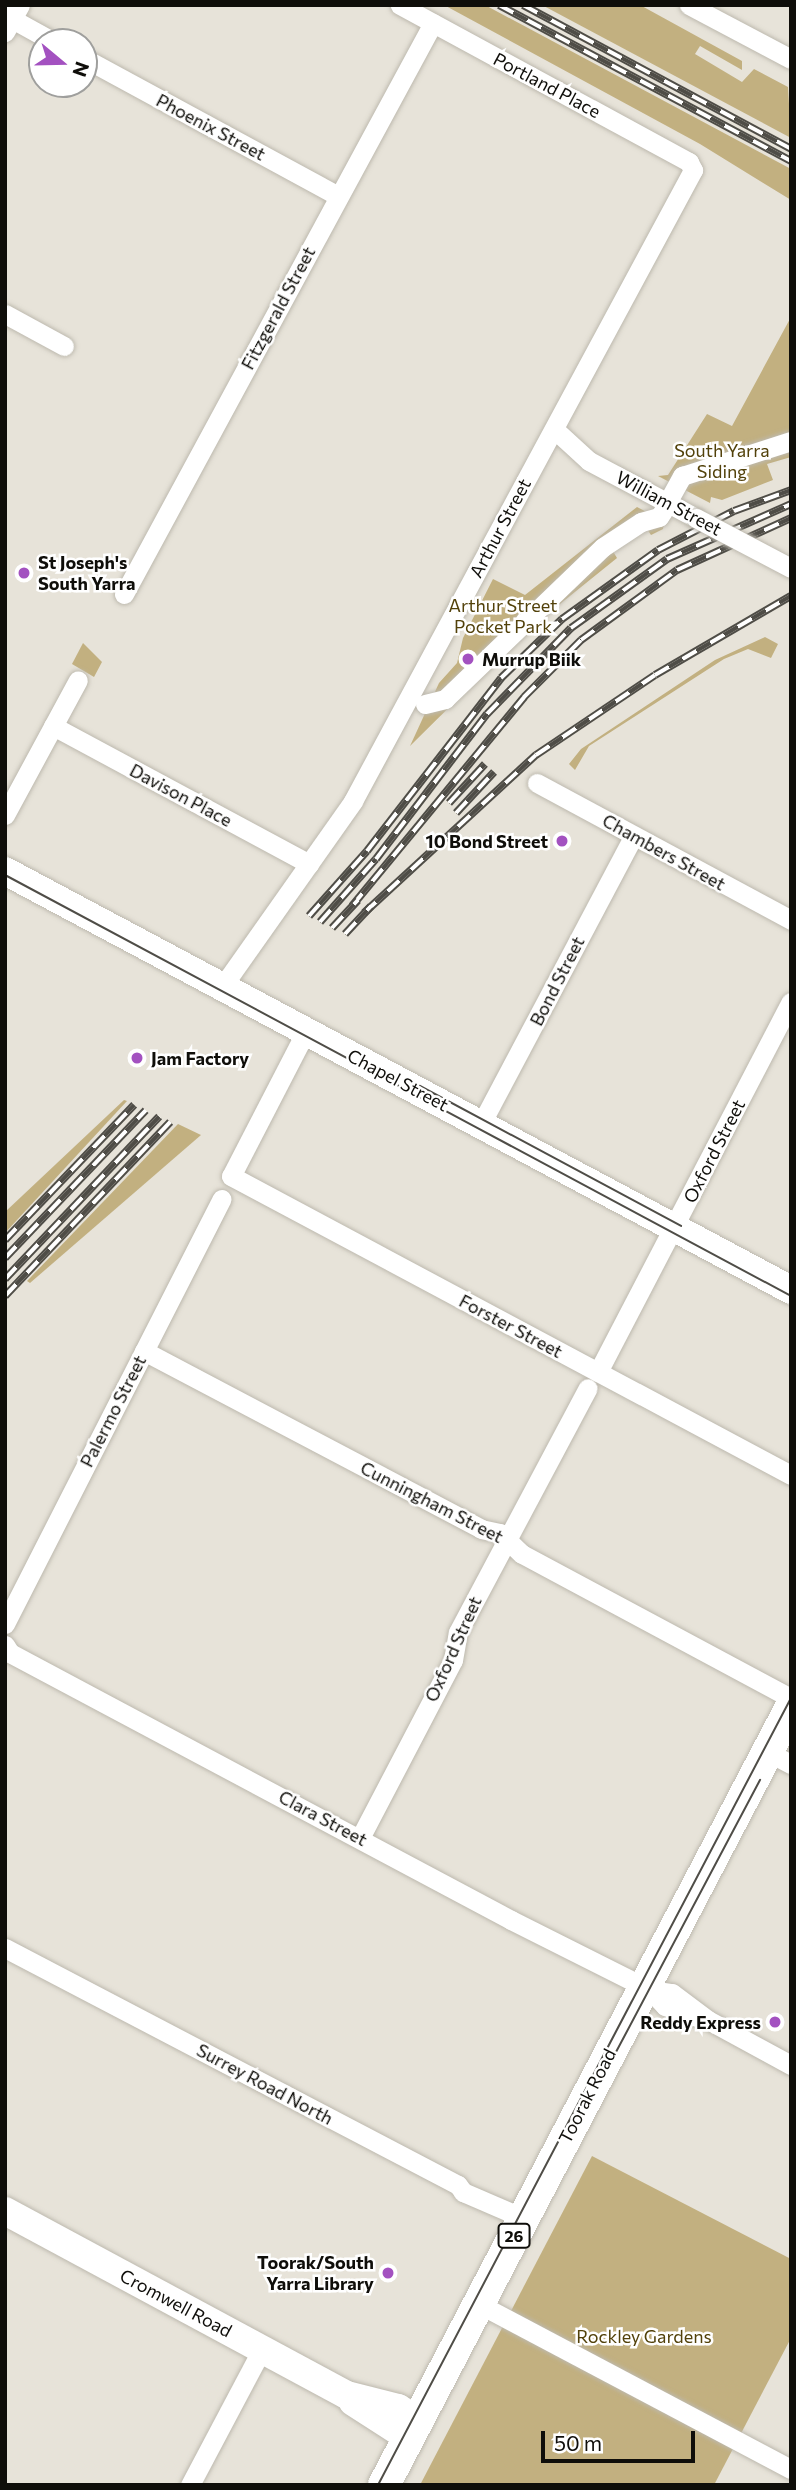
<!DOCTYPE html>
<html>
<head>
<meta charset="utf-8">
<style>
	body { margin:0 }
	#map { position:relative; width:796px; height:2490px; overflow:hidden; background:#e7e3d9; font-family:Commissioner,sans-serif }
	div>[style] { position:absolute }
	.green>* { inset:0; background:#c2b080 }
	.roads { filter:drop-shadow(0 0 2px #bdb9ae) drop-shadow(0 0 2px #bdb9ae) }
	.street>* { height:19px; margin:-9.5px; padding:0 9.5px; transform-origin:9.5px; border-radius:9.5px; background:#fff }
	.secondary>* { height:28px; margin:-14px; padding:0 14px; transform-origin:14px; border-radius:14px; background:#fff }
	.primary>* { height:32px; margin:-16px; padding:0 16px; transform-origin:16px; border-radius:16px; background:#fff }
	.tram>* { height:2px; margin:-1px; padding:0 1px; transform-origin:1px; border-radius:1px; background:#4f4d47 }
	.rail>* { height:8px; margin-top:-4px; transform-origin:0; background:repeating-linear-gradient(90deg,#fff 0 16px,#4f4d47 0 32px); box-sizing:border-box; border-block:2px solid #4f4d47 }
	.bridges { filter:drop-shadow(0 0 2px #bdb9ae) drop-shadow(0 0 2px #bdb9ae) }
	.street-bridge>* { height:19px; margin:-9.5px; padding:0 9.5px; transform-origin:9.5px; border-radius:9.5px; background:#fff }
	.dots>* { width:19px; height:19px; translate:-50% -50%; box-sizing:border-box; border:4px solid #fff; border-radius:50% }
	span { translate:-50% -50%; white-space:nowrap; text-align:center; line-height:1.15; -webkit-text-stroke:5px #fff; paint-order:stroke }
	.shield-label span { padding:2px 5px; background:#fff; border:2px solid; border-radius:5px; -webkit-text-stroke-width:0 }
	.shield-label { font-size:16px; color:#0f0e0a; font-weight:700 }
	.street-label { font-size:18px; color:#0f0e0a }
	.park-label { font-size:18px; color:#52410a }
	.poi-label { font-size:18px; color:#0f0e0a; font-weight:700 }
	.left { translate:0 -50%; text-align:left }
	.right { translate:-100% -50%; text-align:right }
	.frame { position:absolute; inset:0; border:7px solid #0f0e0a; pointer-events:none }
	.north { position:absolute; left:28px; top:28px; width:70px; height:70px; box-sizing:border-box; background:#fff; border:2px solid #9f9f9d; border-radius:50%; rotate:109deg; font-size:19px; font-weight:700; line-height:28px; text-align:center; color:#0f0e0a }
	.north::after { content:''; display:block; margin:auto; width:24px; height:32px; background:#a351c0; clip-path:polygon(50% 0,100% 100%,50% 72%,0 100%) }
	.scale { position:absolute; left:541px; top:2431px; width:154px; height:32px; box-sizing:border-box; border:4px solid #0f0e0a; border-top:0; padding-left:9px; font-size:21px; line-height:24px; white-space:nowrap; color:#0f0e0a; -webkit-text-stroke:5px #fff; paint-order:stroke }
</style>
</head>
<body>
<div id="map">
	<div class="green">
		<div style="clip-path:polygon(444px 5px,485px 5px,791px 169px,791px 200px,700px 144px)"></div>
		<div style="clip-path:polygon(542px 5px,640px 5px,742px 61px,742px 70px,700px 46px,695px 54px,742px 82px,754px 69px,788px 87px,791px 138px)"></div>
		<div style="clip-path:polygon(791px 317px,791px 457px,767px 464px,773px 480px,722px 500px,711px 497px,710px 503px,658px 476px,668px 475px,707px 414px,732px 426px)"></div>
		<div style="clip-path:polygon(637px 507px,664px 521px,663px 529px,651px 535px,645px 526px,611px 548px,617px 558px,524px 633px,410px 746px,439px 683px,457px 663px,463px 638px,493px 579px,525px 595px)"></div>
		<div style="clip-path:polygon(765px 637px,778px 644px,771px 658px,748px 649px,724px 659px,589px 746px,575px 770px,569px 764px,581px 749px,715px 660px)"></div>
		<div style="clip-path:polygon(83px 643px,102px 662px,94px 677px,72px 664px)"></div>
		<div style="clip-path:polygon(124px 1100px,127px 1101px,5px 1233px,5px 1212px)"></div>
		<div style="clip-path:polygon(178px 1124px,201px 1135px,30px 1283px,27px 1281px)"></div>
		<div style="clip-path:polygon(592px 2156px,791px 2259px,791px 2338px,714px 2485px,420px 2485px)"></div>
	</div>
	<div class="roads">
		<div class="street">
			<div style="left:689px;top:5px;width:115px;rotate:27.9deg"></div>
			<div style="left:5px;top:15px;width:56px;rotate:28.9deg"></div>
			<div style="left:5px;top:32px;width:31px;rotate:-61deg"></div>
			<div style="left:84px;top:58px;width:289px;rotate:28.5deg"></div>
			<div style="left:5px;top:314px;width:67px;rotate:28.5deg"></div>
			<div style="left:554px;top:429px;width:47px;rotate:42.4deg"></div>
			<div style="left:589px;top:461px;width:121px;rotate:28deg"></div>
			<div style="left:672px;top:494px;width:21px;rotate:-61deg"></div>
			<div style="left:682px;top:476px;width:114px;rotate:-17.8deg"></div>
			<div style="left:124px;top:594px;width:649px;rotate:-61.58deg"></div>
			<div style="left:425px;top:704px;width:21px;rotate:-14deg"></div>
			<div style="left:445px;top:699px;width:219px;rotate:-43.9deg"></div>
			<div style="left:603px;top:547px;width:45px;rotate:-33.3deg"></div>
			<div style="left:641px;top:522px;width:19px;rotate:-16deg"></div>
			<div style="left:659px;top:517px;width:7px;rotate:-56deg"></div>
			<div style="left:53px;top:726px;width:291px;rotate:28.3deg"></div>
			<div style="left:537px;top:783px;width:289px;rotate:28.3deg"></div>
			<div style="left:5px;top:815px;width:153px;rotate:-61.6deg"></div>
			<div style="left:222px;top:987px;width:228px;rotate:-54.8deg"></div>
			<div style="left:353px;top:801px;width:717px;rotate:-61.68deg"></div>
			<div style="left:693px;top:170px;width:9px;rotate:-117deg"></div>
			<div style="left:689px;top:162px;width:329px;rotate:-151.5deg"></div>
			<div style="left:306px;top:1031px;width:163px;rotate:117.3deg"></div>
			<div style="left:231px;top:1176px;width:635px;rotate:28.1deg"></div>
			<div style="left:481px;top:1124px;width:325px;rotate:-62.1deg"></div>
			<div style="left:144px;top:1351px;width:381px;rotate:27.8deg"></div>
			<div style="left:481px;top:1529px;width:19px;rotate:12deg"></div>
			<div style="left:500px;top:1533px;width:30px;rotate:44deg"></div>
			<div style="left:522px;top:1554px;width:305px;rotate:28.2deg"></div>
			<div style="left:598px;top:1372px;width:417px;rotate:-62.5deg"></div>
			<div style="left:5px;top:1624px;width:477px;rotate:-63deg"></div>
			<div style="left:5px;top:1645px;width:9px;rotate:58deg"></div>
			<div style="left:10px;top:1653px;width:568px;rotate:28.05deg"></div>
			<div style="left:511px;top:1920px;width:156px;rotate:26.7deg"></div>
			<div style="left:650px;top:1990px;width:22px;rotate:8deg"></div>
			<div style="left:672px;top:1993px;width:45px;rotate:36.9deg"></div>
			<div style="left:708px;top:2020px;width:94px;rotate:28.5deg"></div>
			<div style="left:768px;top:1752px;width:26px;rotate:28deg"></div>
			<div style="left:360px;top:1838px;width:201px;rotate:-62.4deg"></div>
			<div style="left:453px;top:1660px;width:28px;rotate:-80deg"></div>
			<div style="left:458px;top:1632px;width:276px;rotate:-62deg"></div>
			<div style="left:5px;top:1948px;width:511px;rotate:27.62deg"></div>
			<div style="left:458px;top:2185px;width:9px;rotate:54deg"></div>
			<div style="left:463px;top:2192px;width:65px;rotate:23.4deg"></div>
			<div style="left:650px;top:1990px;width:22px;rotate:47deg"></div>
			<div style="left:665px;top:2006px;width:40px;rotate:18.9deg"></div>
			<div style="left:479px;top:2304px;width:353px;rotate:27.9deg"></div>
			<div style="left:190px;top:2485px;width:154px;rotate:-62.1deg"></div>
		</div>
		<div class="secondary">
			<div style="left:5px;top:871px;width:891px;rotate:28.06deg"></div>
			<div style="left:5px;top:2211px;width:388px;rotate:28.3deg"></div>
			<div style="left:347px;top:2395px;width:53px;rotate:14.3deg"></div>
			<div style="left:398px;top:2408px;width:23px;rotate:31deg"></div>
			<div style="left:353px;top:2402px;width:67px;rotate:32.7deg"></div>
		</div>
		<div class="primary">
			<div style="left:384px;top:2485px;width:878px;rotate:-62.38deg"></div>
		</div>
	</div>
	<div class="tram">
		<div style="left:5px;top:875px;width:892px;rotate:28.17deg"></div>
		<div style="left:407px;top:1079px;width:311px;rotate:28.2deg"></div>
		<div style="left:616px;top:2052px;width:308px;rotate:-62.1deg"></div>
		<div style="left:378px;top:2485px;width:889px;rotate:-62.31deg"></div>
	</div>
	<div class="rail">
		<div style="left:499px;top:5px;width:331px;rotate:28.1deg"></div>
		<div style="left:523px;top:5px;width:304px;rotate:28.2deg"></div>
		<div style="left:449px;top:803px;width:53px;rotate:-47.3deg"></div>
		<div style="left:456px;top:813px;width:56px;rotate:-47.2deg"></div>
		<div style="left:352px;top:906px;width:271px;rotate:-50.5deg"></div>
		<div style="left:524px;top:697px;width:81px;rotate:-45deg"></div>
		<div style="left:581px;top:640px;width:119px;rotate:-36.1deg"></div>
		<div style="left:677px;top:570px;width:125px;rotate:-24.5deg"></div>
		<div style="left:364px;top:913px;width:234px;rotate:-42.6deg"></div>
		<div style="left:536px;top:755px;width:143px;rotate:-33.9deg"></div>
		<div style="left:655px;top:675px;width:157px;rotate:-30.2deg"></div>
		<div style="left:309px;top:916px;width:87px;rotate:-48.3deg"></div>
		<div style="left:367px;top:851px;width:219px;rotate:-52.2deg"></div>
		<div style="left:501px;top:678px;width:85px;rotate:-44deg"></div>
		<div style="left:562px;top:619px;width:118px;rotate:-35.7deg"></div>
		<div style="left:658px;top:550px;width:85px;rotate:-27.2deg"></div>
		<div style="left:734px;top:511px;width:61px;rotate:-20.2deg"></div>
		<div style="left:320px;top:922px;width:84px;rotate:-48.4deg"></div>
		<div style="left:376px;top:859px;width:183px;rotate:-52.6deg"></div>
		<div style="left:487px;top:714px;width:120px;rotate:-45.7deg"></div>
		<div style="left:571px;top:628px;width:118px;rotate:-35.7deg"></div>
		<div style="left:667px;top:559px;width:136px;rotate:-23.9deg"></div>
		<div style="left:332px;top:928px;width:38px;rotate:-47deg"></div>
		<div style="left:345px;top:934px;width:38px;rotate:-47deg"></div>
		<div style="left:5px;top:1240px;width:187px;rotate:-46.3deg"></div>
		<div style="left:5px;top:1258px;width:204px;rotate:-46.4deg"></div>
		<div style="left:5px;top:1279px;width:224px;rotate:-46.5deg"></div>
		<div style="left:5px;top:1296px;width:240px;rotate:-46.5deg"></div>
	</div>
	<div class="bridges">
		<div class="street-bridge">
			<div style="left:696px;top:518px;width:107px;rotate:27.8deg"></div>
		</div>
	</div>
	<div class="dots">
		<div style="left:24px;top:573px;background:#a351c0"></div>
		<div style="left:468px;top:659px;background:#a351c0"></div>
		<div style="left:562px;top:841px;background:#a351c0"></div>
		<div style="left:137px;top:1058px;background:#a351c0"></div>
		<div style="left:775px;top:2022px;background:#a351c0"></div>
		<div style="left:388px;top:2273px;background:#a351c0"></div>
	</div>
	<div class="shield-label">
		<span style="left:514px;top:2236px">26</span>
	</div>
	<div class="street-label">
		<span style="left:547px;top:85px;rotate:28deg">Portland Place</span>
		<span style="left:211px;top:127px;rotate:28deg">Phoenix Street</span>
		<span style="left:278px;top:308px;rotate:-62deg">Fitzgerald Street</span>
		<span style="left:669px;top:503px;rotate:28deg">William Street</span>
		<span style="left:500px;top:528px;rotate:-62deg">Arthur Street</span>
		<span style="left:181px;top:795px;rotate:28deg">Davison Place</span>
		<span style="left:664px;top:852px;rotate:29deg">Chambers Street</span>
		<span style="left:557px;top:981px;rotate:-63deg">Bond Street</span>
		<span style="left:398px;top:1080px;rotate:28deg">Chapel Street</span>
		<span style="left:714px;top:1151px;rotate:-63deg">Oxford Street</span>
		<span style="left:511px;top:1326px;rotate:28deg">Forster Street</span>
		<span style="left:113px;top:1411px;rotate:-63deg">Palermo Street</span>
		<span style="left:432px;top:1502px;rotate:27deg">Cunningham Street</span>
		<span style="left:453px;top:1649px;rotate:-66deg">Oxford Street</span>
		<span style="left:323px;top:1818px;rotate:28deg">Clara Street</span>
		<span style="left:265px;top:2084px;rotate:28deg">Surrey Road North</span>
		<span style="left:587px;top:2096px;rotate:-63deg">Toorak Road</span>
		<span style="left:176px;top:2303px;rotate:28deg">Cromwell Road</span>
	</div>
	<div class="park-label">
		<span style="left:722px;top:461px">South Yarra<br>Siding</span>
		<span style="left:503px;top:616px">Arthur Street<br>Pocket Park</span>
		<span style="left:644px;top:2336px">Rockley Gardens</span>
	</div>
	<div class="poi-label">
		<span class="left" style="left:38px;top:573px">St Joseph's<br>South Yarra</span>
		<span class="left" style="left:482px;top:659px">Murrup Biik</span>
		<span class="right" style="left:548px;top:841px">10 Bond Street</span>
		<span class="left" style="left:151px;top:1058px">Jam Factory</span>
		<span class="right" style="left:761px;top:2022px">Reddy Express</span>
		<span class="right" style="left:374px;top:2273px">Toorak/South<br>Yarra Library</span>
	</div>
	<div class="frame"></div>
	<div class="north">N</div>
	<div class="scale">50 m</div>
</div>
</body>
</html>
